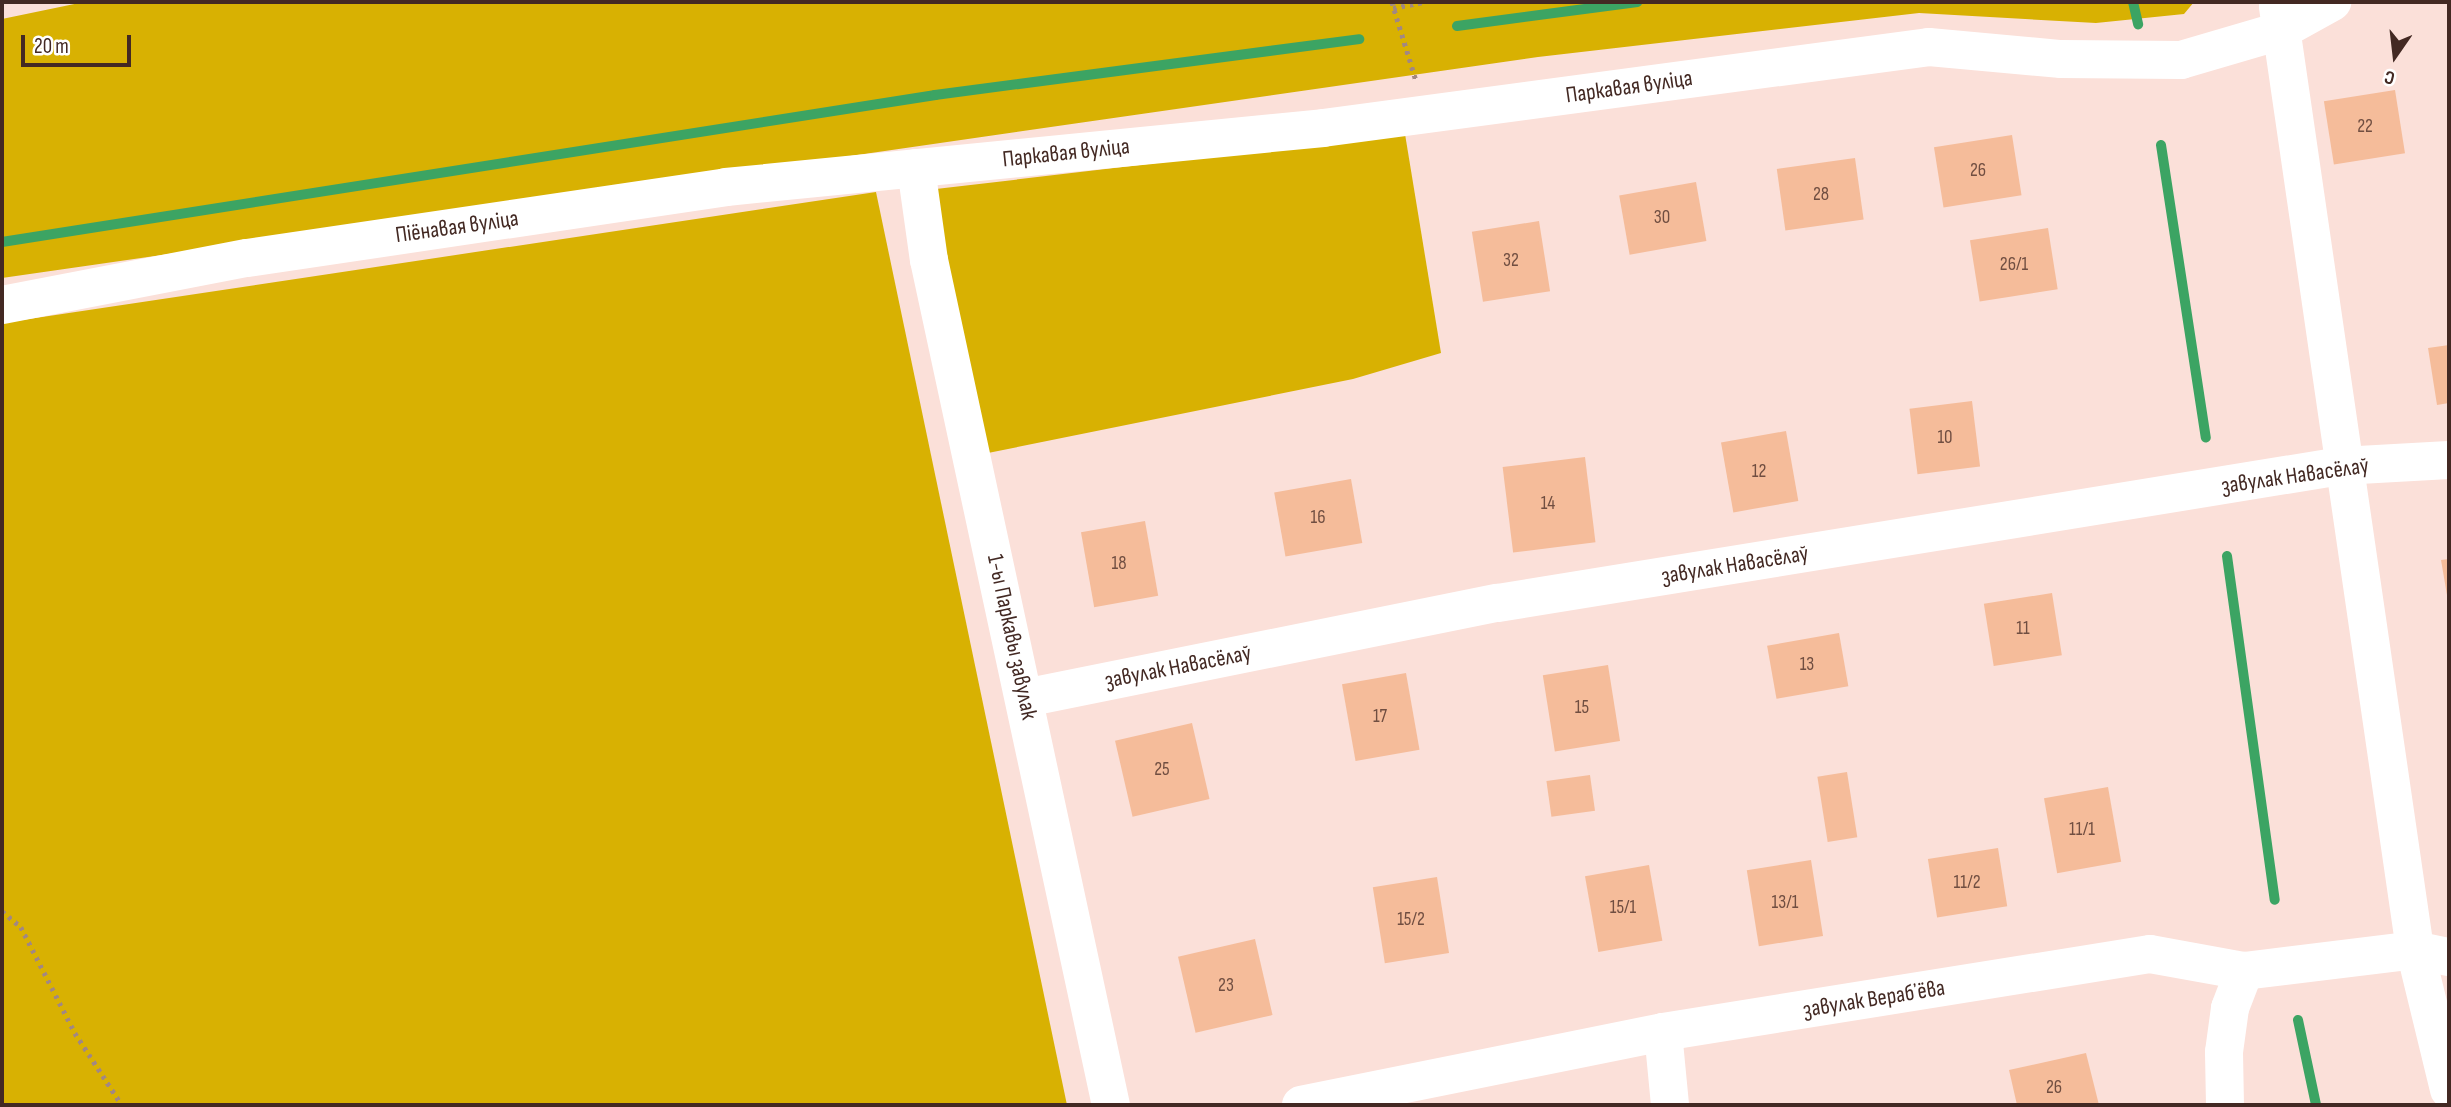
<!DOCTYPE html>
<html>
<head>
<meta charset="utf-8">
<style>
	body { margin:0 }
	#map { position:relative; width:2451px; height:1107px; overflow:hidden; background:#fbe0d9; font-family:"Sofia Sans Condensed",sans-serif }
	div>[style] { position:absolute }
	.green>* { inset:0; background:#d8b102 }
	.stream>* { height:10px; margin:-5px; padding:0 5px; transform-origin:5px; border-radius:5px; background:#3ca463 }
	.building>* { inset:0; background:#f5bc9a; transform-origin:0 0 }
	.path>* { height:4.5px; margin-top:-2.25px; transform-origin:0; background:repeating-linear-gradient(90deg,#a28881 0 3.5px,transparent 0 8.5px) }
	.minor>* { height:38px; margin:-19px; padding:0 19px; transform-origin:19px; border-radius:19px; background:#fff }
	span { translate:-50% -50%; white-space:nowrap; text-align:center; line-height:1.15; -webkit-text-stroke:7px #fff; paint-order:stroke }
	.number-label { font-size:19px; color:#704e41 }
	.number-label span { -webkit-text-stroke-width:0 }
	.street-label { font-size:23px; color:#432923 }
	.frame { position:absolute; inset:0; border:4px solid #432923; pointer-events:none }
	.north { position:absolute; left:2360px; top:21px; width:70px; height:70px; -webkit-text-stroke:5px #fff; paint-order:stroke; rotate:194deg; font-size:19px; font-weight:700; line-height:28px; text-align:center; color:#432923 }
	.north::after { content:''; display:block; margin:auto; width:24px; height:32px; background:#432923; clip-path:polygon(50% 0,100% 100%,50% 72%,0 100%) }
	.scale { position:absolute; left:21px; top:35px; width:110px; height:32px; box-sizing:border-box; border:4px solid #432923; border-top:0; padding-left:9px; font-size:21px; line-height:24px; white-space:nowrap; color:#432923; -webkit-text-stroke:5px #fff; paint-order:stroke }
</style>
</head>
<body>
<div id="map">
	<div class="green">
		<div style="clip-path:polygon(84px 2px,2194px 2px,2184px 14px,2096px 23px,1919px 13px,1538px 57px,2px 278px,2px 19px)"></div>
		<div style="clip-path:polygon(1405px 134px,1441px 353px,1353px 379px,988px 453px,943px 265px,936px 189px)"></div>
		<div style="clip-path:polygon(876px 192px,1067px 1105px,2px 1105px,2px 323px)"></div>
	</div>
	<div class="stream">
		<div style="left:2133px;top:2px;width:23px;rotate:77deg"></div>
		<div style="left:1457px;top:26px;width:182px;rotate:-7.6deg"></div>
		<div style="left:2161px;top:145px;width:296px;rotate:81.3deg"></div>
		<div style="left:2px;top:242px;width:945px;rotate:-8.95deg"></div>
		<div style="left:935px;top:95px;width:428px;rotate:-7.5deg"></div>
		<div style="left:2227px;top:556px;width:347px;rotate:82.1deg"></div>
		<div style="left:2298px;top:1020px;width:87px;rotate:78deg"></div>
	</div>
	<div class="building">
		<div style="left:2395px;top:90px;width:64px;height:72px;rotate:81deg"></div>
		<div style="left:2012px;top:135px;width:61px;height:79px;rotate:81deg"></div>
		<div style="left:1855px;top:158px;width:62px;height:79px;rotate:82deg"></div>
		<div style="left:1696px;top:182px;width:60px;height:78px;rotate:80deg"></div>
		<div style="left:1539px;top:221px;width:71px;height:68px;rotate:81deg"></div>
		<div style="left:2048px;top:228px;width:62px;height:79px;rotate:81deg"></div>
		<div style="clip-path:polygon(2449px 345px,2449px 403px,2437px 405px,2428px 348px)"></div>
		<div style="left:1972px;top:401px;width:66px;height:63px;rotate:83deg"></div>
		<div style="left:1786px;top:431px;width:71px;height:66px;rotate:80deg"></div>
		<div style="left:1585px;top:457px;width:86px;height:83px;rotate:83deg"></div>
		<div style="left:1351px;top:479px;width:65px;height:78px;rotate:80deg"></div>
		<div style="left:1145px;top:521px;width:76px;height:65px;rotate:80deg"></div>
		<div style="clip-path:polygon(2449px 559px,2449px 601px,2448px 601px,2441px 560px)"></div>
		<div style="left:2052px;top:593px;width:63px;height:69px;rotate:81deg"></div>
		<div style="left:1839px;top:633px;width:54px;height:73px;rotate:80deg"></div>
		<div style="left:1608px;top:665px;width:77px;height:66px;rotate:81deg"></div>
		<div style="left:1406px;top:673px;width:78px;height:65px;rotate:80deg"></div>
		<div style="left:1192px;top:723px;width:78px;height:79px;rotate:77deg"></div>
		<div style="left:1847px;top:772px;width:66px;height:30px;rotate:81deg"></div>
		<div style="left:1590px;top:775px;width:36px;height:44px;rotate:82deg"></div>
		<div style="left:2108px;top:787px;width:76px;height:65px;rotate:80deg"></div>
		<div style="left:1998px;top:848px;width:59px;height:71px;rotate:81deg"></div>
		<div style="left:1811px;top:860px;width:77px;height:65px;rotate:81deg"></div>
		<div style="left:1649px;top:865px;width:77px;height:65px;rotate:80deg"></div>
		<div style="left:1437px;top:877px;width:77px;height:65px;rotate:81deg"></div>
		<div style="left:1255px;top:939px;width:78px;height:79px;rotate:77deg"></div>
		<div style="clip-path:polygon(2086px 1053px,2099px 1105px,2017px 1105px,2009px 1070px)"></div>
	</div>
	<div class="path">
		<div style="left:1392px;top:2px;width:82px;rotate:72.9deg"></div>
		<div style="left:1393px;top:8px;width:32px;rotate:-11deg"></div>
		<div style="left:2px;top:911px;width:25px;rotate:40deg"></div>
		<div style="left:21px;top:927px;width:119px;rotate:63deg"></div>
		<div style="left:75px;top:1033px;width:86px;rotate:56.9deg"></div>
	</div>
	<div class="minor">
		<div style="left:2278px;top:7px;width:953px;rotate:81.73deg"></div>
		<div style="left:2415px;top:950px;width:144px;rotate:76.3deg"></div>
		<div style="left:916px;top:168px;width:93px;rotate:82deg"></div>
		<div style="left:929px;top:260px;width:864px;rotate:77.85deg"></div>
		<div style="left:2px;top:305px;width:249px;rotate:-10.9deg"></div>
		<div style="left:247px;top:258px;width:484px;rotate:-8.4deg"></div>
		<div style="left:726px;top:187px;width:600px;rotate:-5.64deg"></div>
		<div style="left:1323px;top:128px;width:611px;rotate:-7.61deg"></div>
		<div style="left:1929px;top:47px;width:133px;rotate:5.2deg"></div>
		<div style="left:2061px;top:59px;width:120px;rotate:0.5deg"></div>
		<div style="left:2181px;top:60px;width:103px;rotate:-16.3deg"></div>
		<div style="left:2280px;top:31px;width:60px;rotate:-29.1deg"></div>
		<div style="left:1025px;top:698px;width:482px;rotate:-11.4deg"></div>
		<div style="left:1498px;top:603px;width:854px;rotate:-9.23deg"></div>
		<div style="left:2341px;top:466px;width:108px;rotate:-3.2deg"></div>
		<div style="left:1663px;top:1032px;width:73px;rotate:84.5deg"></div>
		<div style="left:1301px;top:1105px;width:369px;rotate:-11.4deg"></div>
		<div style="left:1663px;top:1032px;width:493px;rotate:-9.1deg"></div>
		<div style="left:2150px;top:954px;width:96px;rotate:10.3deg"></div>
		<div style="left:2244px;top:971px;width:172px;rotate:-7deg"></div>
		<div style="left:2415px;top:950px;width:35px;rotate:12deg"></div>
		<div style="left:2225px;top:1105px;width:53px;rotate:-91.1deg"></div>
		<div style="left:2224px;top:1052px;width:44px;rotate:-82.2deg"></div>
		<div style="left:2230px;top:1008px;width:40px;rotate:-69deg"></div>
	</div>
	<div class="number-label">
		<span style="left:2365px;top:127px">22</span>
		<span style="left:1978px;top:171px">26</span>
		<span style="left:1821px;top:195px">28</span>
		<span style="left:1662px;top:218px">30</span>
		<span style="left:1511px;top:261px">32</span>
		<span style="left:2014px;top:265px">26/1</span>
		<span style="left:1945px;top:438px">10</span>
		<span style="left:1759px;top:472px">12</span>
		<span style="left:1548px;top:504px">14</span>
		<span style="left:1318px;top:518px">16</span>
		<span style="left:1119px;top:564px">18</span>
		<span style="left:2023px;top:629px">11</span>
		<span style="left:1807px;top:665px">13</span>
		<span style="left:1582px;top:708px">15</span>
		<span style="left:1380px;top:717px">17</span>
		<span style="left:1162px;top:770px">25</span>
		<span style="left:2082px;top:830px">11/1</span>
		<span style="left:1967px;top:883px">11/2</span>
		<span style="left:1785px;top:903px">13/1</span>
		<span style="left:1623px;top:908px">15/1</span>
		<span style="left:1411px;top:920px">15/2</span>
		<span style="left:1226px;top:986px">23</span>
		<span style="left:2054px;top:1088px">26</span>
	</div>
	<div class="street-label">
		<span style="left:1629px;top:87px;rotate:-8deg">Паркавая вуліца</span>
		<span style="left:1066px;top:153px;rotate:-6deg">Паркавая вуліца</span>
		<span style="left:457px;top:227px;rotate:-8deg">Піёнавая вуліца</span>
		<span style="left:2295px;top:476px;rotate:-8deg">завулак Навасёлаў</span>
		<span style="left:1735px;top:565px;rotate:-9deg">завулак Навасёлаў</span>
		<span style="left:1012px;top:637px;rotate:78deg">1-ы Паркавы завулак</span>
		<span style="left:1178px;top:667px;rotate:-11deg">завулак Навасёлаў</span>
		<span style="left:1874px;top:999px;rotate:-9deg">завулак Верабʼёва</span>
	</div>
	<div class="frame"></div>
	<div class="north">С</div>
	<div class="scale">20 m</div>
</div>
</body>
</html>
